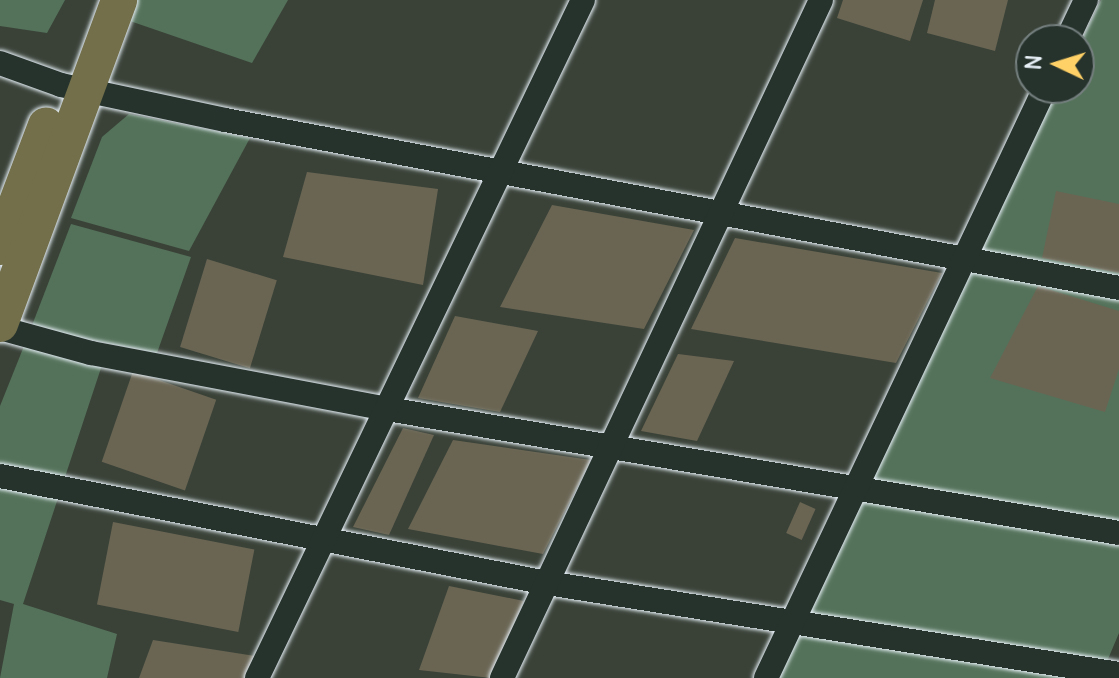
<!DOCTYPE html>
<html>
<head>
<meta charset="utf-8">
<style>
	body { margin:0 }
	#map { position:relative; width:1119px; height:678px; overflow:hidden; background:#3a4238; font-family:Delius,sans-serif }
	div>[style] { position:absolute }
	.green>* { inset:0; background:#54725a }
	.building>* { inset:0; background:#6a6553; transform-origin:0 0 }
	.roads { filter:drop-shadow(0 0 2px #e8f1f8) drop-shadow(0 0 2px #e8f1f8) }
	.minor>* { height:24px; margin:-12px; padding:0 12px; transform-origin:12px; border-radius:12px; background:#26332d }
	.highway>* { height:36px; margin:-18px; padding:0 18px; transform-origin:18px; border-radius:18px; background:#726f4a }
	span { translate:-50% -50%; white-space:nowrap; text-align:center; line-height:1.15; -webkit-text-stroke:7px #26332d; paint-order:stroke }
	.north { position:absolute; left:1015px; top:24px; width:80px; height:80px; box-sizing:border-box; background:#26332d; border:2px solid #747f7e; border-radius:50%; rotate:274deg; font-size:22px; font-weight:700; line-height:32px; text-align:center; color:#e8f1f8 }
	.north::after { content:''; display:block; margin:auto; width:28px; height:36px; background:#ffd166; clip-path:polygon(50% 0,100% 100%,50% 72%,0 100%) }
</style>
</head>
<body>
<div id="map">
	<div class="green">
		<div style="clip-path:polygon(0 0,65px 0,47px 33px,0 26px)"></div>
		<div style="clip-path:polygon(137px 0,288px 0,252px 63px,130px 21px)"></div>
		<div style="clip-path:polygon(1101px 0,1119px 0,1119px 633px,1100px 678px,768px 678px,1058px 88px,1079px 88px,1079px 45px)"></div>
		<div style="clip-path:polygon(129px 114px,250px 138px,189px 251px,71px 218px,102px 137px)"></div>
		<div style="clip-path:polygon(71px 224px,191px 257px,157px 353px,31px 328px)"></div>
		<div style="clip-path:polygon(24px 346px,102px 365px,23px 604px,117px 634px,107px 678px,0 678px,14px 604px,0 600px,0 406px)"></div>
	</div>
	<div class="building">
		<div style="clip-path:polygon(843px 0,923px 0,910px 41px,837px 18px)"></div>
		<div style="clip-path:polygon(935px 0,1008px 0,995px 51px,927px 33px)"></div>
		<div style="clip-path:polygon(307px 172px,438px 189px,423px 285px,283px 257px)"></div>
		<div style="clip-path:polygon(1056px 191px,1119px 204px,1119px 273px,1042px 258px)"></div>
		<div style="clip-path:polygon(552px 205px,694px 230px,644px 329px,500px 307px)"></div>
		<div style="clip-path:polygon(735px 238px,942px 273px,896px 363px,691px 329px)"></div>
		<div style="left:207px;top:259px;width:73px;height:92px;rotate:17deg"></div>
		<div style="clip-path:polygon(1038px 286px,1119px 311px,1119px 369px,1105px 412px,990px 378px)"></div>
		<div style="clip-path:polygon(455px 316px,538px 331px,500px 412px,418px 398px)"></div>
		<div style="clip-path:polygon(678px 354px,734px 361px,697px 441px,641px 431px)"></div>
		<div style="left:133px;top:371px;width:88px;height:96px;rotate:19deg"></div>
		<div style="clip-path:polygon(403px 428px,434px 435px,389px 535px,353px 527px)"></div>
		<div style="clip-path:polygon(453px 440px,591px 460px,543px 554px,408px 529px)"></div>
		<div style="left:800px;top:502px;width:17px;height:34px;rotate:24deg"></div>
		<div style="left:113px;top:522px;width:144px;height:84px;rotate:11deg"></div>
		<div style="clip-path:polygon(449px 586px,524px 601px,491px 678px,419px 670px)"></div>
		<div style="clip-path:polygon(153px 640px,255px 656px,245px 678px,139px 678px)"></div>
	</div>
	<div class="roads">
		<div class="minor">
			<div style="left:1067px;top:40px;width:44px;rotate:-64.6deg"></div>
			<div style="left:0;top:63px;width:65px;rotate:19.8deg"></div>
			<div style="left:61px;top:85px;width:168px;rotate:12deg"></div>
			<div style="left:225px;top:120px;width:910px;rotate:10.64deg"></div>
			<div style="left:0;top:328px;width:94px;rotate:15.4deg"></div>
			<div style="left:91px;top:353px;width:301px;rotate:10.7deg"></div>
			<div style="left:387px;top:409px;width:742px;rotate:9.61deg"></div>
			<div style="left:0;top:476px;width:557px;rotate:11.07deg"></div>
			<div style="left:547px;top:583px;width:579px;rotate:9.04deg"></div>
			<div style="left:257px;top:678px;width:752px;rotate:-64.32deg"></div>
			<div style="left:502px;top:678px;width:749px;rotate:-64.8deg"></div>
			<div style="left:766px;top:678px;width:653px;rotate:-64.69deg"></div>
		</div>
		<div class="highway">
			<div style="left:0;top:247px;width:130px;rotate:-69.3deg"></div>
			<div style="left:0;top:324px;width:345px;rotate:-69.8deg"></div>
		</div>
	</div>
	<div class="north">N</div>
</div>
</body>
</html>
